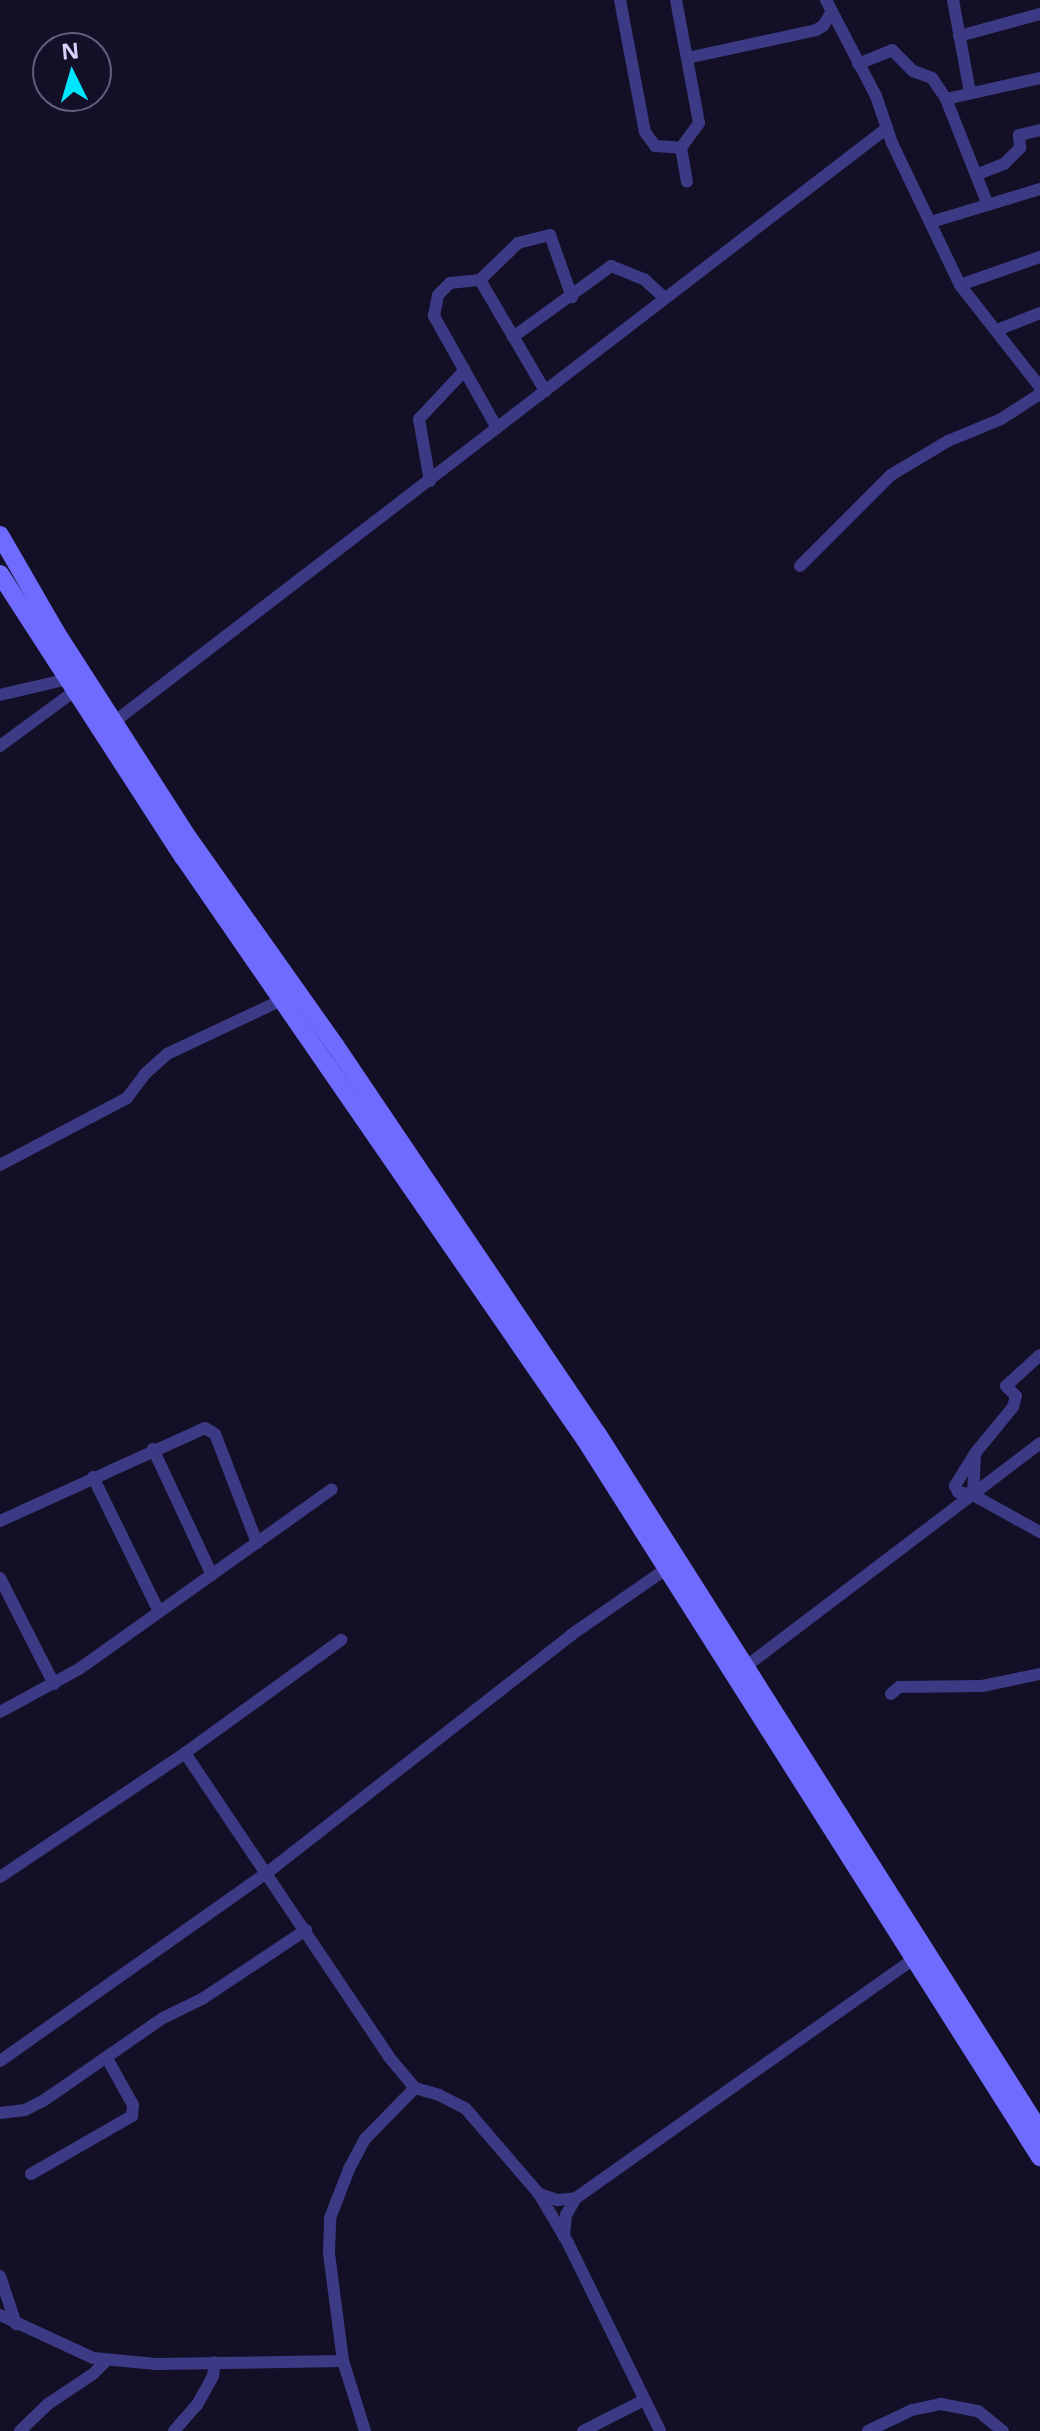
<!DOCTYPE html>
<html>
<head>
<meta charset="utf-8">
<style>
	body { margin:0 }
	#map { position:relative; width:1040px; height:2431px; overflow:hidden; background:#130f26; font-family:"Open Sans",sans-serif }
	div>[style] { position:absolute }
	.street>* { height:12px; margin:-6px; padding:0 6px; transform-origin:6px; border-radius:6px; background:#3d3a85 }
	.secondary>* { height:18px; margin:-9px; padding:0 9px; transform-origin:9px; border-radius:9px; background:#6f6bff }
	span { translate:-50% -50%; white-space:nowrap; text-align:center; line-height:1.15; -webkit-text-stroke:6px #130f26; paint-order:stroke }
	.north { position:absolute; left:32px; top:32px; width:80px; height:80px; box-sizing:border-box; background:#130f26; border:2px solid #625e7d; border-radius:50%; rotate:355deg; font-size:22px; font-weight:700; line-height:32px; text-align:center; color:#d9d4ff }
	.north::after { content:''; display:block; margin:auto; width:28px; height:36px; background:#00e5ff; clip-path:polygon(50% 0,100% 100%,50% 72%,0 100%) }
</style>
</head>
<body>
<div id="map">
	<div class="street">
		<div style="left:620px;top:0;width:134px;rotate:79.3deg"></div>
		<div style="left:645px;top:132px;width:17px;rotate:54deg"></div>
		<div style="left:655px;top:146px;width:26px;rotate:4deg"></div>
		<div style="left:676px;top:0;width:125px;rotate:79.4deg"></div>
		<div style="left:699px;top:123px;width:31px;rotate:126deg"></div>
		<div style="left:826px;top:0;width:108px;rotate:62.5deg"></div>
		<div style="left:876px;top:96px;width:50px;rotate:71.2deg"></div>
		<div style="left:892px;top:143px;width:157px;rotate:64.4deg"></div>
		<div style="left:960px;top:285px;width:130px;rotate:51.9deg"></div>
		<div style="left:953px;top:0;width:95px;rotate:79.6deg"></div>
		<div style="left:959px;top:36px;width:84px;rotate:-15.2deg"></div>
		<div style="left:687px;top:58px;width:132px;rotate:-12.2deg"></div>
		<div style="left:816px;top:30px;width:8px;rotate:-30deg"></div>
		<div style="left:823px;top:26px;width:15px;rotate:-58deg"></div>
		<div style="left:858px;top:64px;width:37px;rotate:-22deg"></div>
		<div style="left:892px;top:50px;width:30px;rotate:45deg"></div>
		<div style="left:913px;top:71px;width:20px;rotate:20deg"></div>
		<div style="left:932px;top:78px;width:25px;rotate:56deg"></div>
		<div style="left:946px;top:99px;width:114px;rotate:68.4deg"></div>
		<div style="left:946px;top:99px;width:96px;rotate:-12.6deg"></div>
		<div style="left:681px;top:148px;width:34px;rotate:80deg"></div>
		<div style="left:978px;top:174px;width:28px;rotate:-21deg"></div>
		<div style="left:1004px;top:164px;width:23px;rotate:-45deg"></div>
		<div style="left:1020px;top:148px;width:13px;rotate:-94deg"></div>
		<div style="left:1019px;top:135px;width:22px;rotate:-13deg"></div>
		<div style="left:931px;top:222px;width:114px;rotate:-16.8deg"></div>
		<div style="left:480px;top:280px;width:129px;rotate:59.6deg"></div>
		<div style="left:960px;top:285px;width:85px;rotate:-19.3deg"></div>
		<div style="left:997px;top:330px;width:46px;rotate:-21.6deg"></div>
		<div style="left:513px;top:337px;width:121px;rotate:-35.9deg"></div>
		<div style="left:611px;top:266px;width:37px;rotate:22deg"></div>
		<div style="left:645px;top:280px;width:26px;rotate:43deg"></div>
		<div style="left:497px;top:428px;width:129px;rotate:-119.4deg"></div>
		<div style="left:434px;top:316px;width:21px;rotate:-79deg"></div>
		<div style="left:438px;top:295px;width:17px;rotate:-45deg"></div>
		<div style="left:450px;top:283px;width:30px;rotate:-6deg"></div>
		<div style="left:480px;top:280px;width:53px;rotate:-44.2deg"></div>
		<div style="left:518px;top:243px;width:33px;rotate:-14deg"></div>
		<div style="left:550px;top:235px;width:66px;rotate:70.5deg"></div>
		<div style="left:430px;top:481px;width:63px;rotate:-100.1deg"></div>
		<div style="left:419px;top:419px;width:67px;rotate:-46.8deg"></div>
		<div style="left:800px;top:566px;width:129px;rotate:-45deg"></div>
		<div style="left:891px;top:475px;width:66px;rotate:-30.8deg"></div>
		<div style="left:948px;top:441px;width:57px;rotate:-22.5deg"></div>
		<div style="left:1001px;top:419px;width:46px;rotate:-32.7deg"></div>
		<div style="left:0;top:695px;width:70px;rotate:-13.2deg"></div>
		<div style="left:114px;top:722px;width:975px;rotate:-37.54deg"></div>
		<div style="left:0;top:746px;width:94px;rotate:-36.4deg"></div>
		<div style="left:0;top:1165px;width:144px;rotate:-27.8deg"></div>
		<div style="left:127px;top:1098px;width:31px;rotate:-53deg"></div>
		<div style="left:146px;top:1073px;width:28px;rotate:-42deg"></div>
		<div style="left:167px;top:1054px;width:127px;rotate:-25.2deg"></div>
		<div style="left:1040px;top:1355px;width:46px;rotate:137.6deg"></div>
		<div style="left:1006px;top:1386px;width:14px;rotate:45deg"></div>
		<div style="left:1016px;top:1396px;width:11px;rotate:105deg"></div>
		<div style="left:1013px;top:1407px;width:58px;rotate:129.4deg"></div>
		<div style="left:976px;top:1452px;width:40px;rotate:122deg"></div>
		<div style="left:955px;top:1486px;width:7px;rotate:63deg"></div>
		<div style="left:958px;top:1492px;width:15px;rotate:11deg"></div>
		<div style="left:973px;top:1495px;width:77px;rotate:28.9deg"></div>
		<div style="left:153px;top:1449px;width:139px;rotate:64.9deg"></div>
		<div style="left:93px;top:1477px;width:150px;rotate:63.9deg"></div>
		<div style="left:973px;top:1495px;width:41px;rotate:-87.2deg"></div>
		<div style="left:0;top:1521px;width:225px;rotate:-24.4deg"></div>
		<div style="left:205px;top:1428px;width:12px;rotate:31deg"></div>
		<div style="left:215px;top:1434px;width:117px;rotate:68.9deg"></div>
		<div style="left:0;top:1578px;width:119px;rotate:63deg"></div>
		<div style="left:744px;top:1668px;width:372px;rotate:-37.2deg"></div>
		<div style="left:891px;top:1694px;width:11px;rotate:-41deg"></div>
		<div style="left:899px;top:1687px;width:83px;rotate:-0.7deg"></div>
		<div style="left:982px;top:1686px;width:59px;rotate:-11.7deg"></div>
		<div style="left:0;top:1712px;width:90px;rotate:-28.6deg"></div>
		<div style="left:79px;top:1669px;width:310px;rotate:-35.4deg"></div>
		<div style="left:185px;top:1753px;width:366px;rotate:56.1deg"></div>
		<div style="left:389px;top:2057px;width:40px;rotate:50deg"></div>
		<div style="left:415px;top:2088px;width:25px;rotate:16deg"></div>
		<div style="left:439px;top:2095px;width:30px;rotate:27deg"></div>
		<div style="left:466px;top:2109px;width:112px;rotate:49.3deg"></div>
		<div style="left:539px;top:2194px;width:57px;rotate:59.4deg"></div>
		<div style="left:568px;top:2243px;width:209px;rotate:63.9deg"></div>
		<div style="left:0;top:1877px;width:223px;rotate:-33.8deg"></div>
		<div style="left:185px;top:1753px;width:193px;rotate:-35.9deg"></div>
		<div style="left:0;top:2061px;width:328px;rotate:-35.2deg"></div>
		<div style="left:268px;top:1872px;width:385px;rotate:-38deg"></div>
		<div style="left:571px;top:1635px;width:124px;rotate:-34.8deg"></div>
		<div style="left:0;top:2113px;width:25px;rotate:-7deg"></div>
		<div style="left:25px;top:2110px;width:20px;rotate:-27deg"></div>
		<div style="left:43px;top:2101px;width:146px;rotate:-34.7deg"></div>
		<div style="left:163px;top:2018px;width:43px;rotate:-26deg"></div>
		<div style="left:202px;top:1999px;width:125px;rotate:-33.6deg"></div>
		<div style="left:31px;top:2174px;width:116px;rotate:-29.9deg"></div>
		<div style="left:132px;top:2116px;width:11px;rotate:-85deg"></div>
		<div style="left:133px;top:2105px;width:51px;rotate:-119.1deg"></div>
		<div style="left:539px;top:2194px;width:20px;rotate:18deg"></div>
		<div style="left:558px;top:2200px;width:18px;rotate:-6deg"></div>
		<div style="left:564px;top:2237px;width:22px;rotate:-85deg"></div>
		<div style="left:566px;top:2215px;width:20px;rotate:-60deg"></div>
		<div style="left:576px;top:2198px;width:419px;rotate:-35.3deg"></div>
		<div style="left:0;top:2276px;width:51px;rotate:71.6deg"></div>
		<div style="left:0;top:2315px;width:102px;rotate:24.8deg"></div>
		<div style="left:93px;top:2358px;width:63px;rotate:5.4deg"></div>
		<div style="left:156px;top:2364px;width:187px;rotate:-0.9deg"></div>
		<div style="left:20px;top:2431px;width:39px;rotate:-44deg"></div>
		<div style="left:48px;top:2404px;width:54px;rotate:-33.7deg"></div>
		<div style="left:93px;top:2374px;width:20px;rotate:-45deg"></div>
		<div style="left:174px;top:2431px;width:35px;rotate:-49deg"></div>
		<div style="left:197px;top:2405px;width:33px;rotate:-61deg"></div>
		<div style="left:213px;top:2376px;width:14px;rotate:-82deg"></div>
		<div style="left:365px;top:2431px;width:73px;rotate:-107.4deg"></div>
		<div style="left:343px;top:2361px;width:109px;rotate:-97.4deg"></div>
		<div style="left:329px;top:2253px;width:35px;rotate:-88deg"></div>
		<div style="left:330px;top:2218px;width:53px;rotate:-68.8deg"></div>
		<div style="left:349px;top:2169px;width:34px;rotate:-62deg"></div>
		<div style="left:365px;top:2139px;width:71px;rotate:-45.6deg"></div>
		<div style="left:583px;top:2431px;width:68px;rotate:-26.9deg"></div>
		<div style="left:868px;top:2431px;width:49px;rotate:-25.5deg"></div>
		<div style="left:912px;top:2410px;width:30px;rotate:-12deg"></div>
		<div style="left:941px;top:2404px;width:38px;rotate:11deg"></div>
		<div style="left:978px;top:2411px;width:32px;rotate:39deg"></div>
	</div>
	<div class="secondary">
		<div style="left:0;top:535px;width:112px;rotate:60deg"></div>
		<div style="left:56px;top:632px;width:242px;rotate:57.3deg"></div>
		<div style="left:187px;top:836px;width:256px;rotate:54.7deg"></div>
		<div style="left:335px;top:1045px;width:468px;rotate:56deg"></div>
		<div style="left:597px;top:1433px;width:827px;rotate:57.6deg"></div>
		<div style="left:0;top:574px;width:338px;rotate:57.1deg"></div>
		<div style="left:184px;top:858px;width:708px;rotate:55.41deg"></div>
		<div style="left:586px;top:1441px;width:848px;rotate:57.62deg"></div>
	</div>
	<div class="north">N</div>
</div>
</body>
</html>
